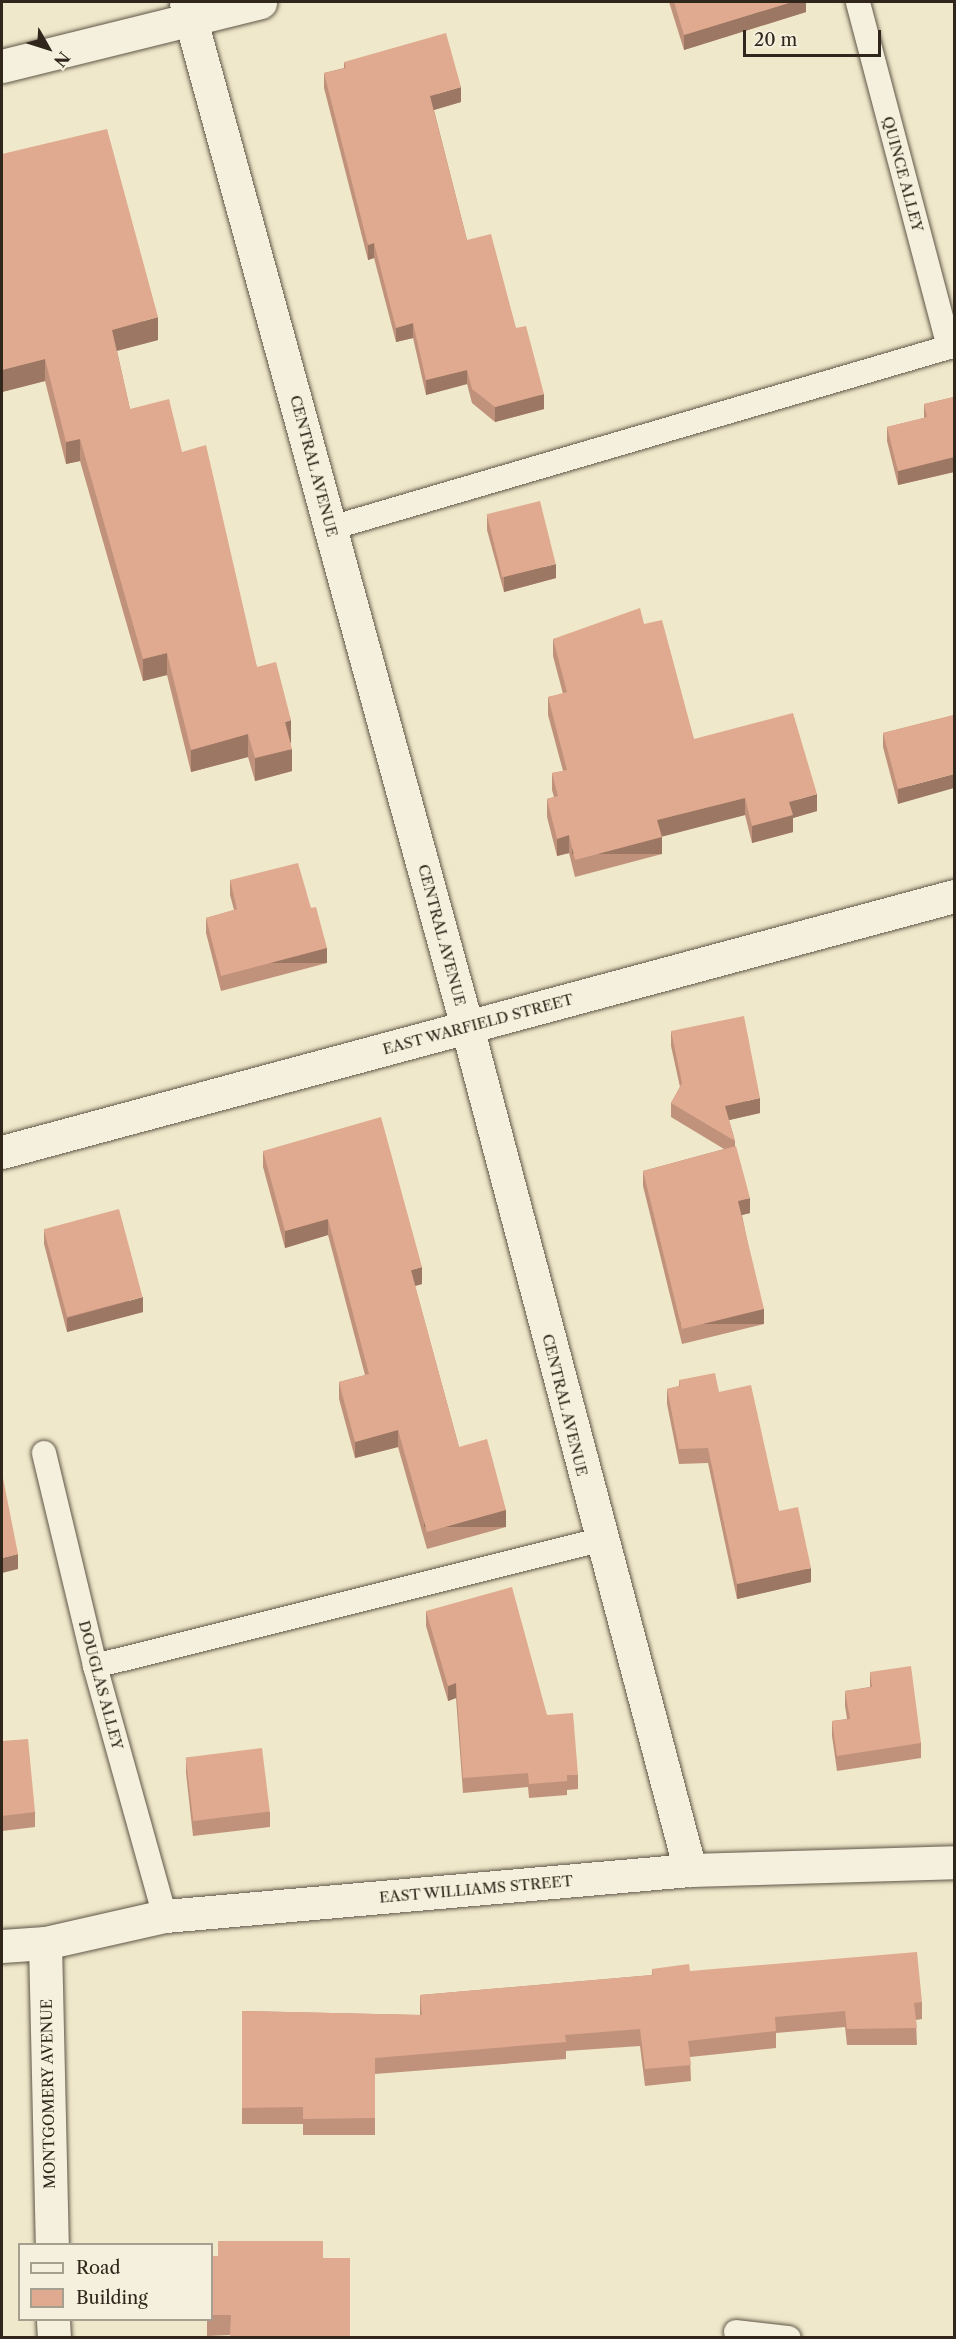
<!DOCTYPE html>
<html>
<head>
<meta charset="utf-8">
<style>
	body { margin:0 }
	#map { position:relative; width:956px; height:2339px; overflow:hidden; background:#f0e8ca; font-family:"Libre Caslon Text",serif }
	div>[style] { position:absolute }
	.roads { filter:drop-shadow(0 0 2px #605648) drop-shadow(0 0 2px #605648) }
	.service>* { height:24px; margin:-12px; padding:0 12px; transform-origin:12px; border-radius:12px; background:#f5f0dd }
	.minor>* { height:33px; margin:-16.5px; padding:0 16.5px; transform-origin:16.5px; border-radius:16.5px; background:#f5f0dd }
	.wall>* { inset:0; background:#c0927b }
	.shaded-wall>* { inset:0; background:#9c7764; transform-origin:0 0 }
	.building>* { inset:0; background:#dfaa8f; transform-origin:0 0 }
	span { translate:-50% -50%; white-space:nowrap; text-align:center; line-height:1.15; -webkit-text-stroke:6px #f5f0dd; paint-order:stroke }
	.street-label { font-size:15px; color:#30261c }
	.frame { position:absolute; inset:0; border:3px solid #30261c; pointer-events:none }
	.legend { position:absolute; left:18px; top:2243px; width:195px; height:78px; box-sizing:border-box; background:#f5f0dd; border:2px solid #a69f90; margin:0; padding:8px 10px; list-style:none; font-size:18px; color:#30261c }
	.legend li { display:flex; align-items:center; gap:12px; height:30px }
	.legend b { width:30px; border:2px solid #a69f90 }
	.north { position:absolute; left:18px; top:18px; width:60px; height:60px; -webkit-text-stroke:4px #f5f0dd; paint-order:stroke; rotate:129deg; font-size:16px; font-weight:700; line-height:24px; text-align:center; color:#30261c }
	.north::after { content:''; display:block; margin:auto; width:21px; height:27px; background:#30261c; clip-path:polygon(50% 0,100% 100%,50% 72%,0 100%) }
	.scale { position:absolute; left:743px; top:30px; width:138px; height:27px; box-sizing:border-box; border:3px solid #30261c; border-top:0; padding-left:8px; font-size:18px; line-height:21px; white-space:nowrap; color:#30261c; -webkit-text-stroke:4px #f5f0dd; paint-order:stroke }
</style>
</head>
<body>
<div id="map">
	<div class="roads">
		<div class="service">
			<div style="left:331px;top:528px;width:644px;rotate:-16.32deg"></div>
			<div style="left:949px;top:347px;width:357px;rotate:-104.8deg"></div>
			<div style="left:44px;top:1453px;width:219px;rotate:76.5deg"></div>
			<div style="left:95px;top:1666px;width:260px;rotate:74.4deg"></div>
			<div style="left:95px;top:1666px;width:520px;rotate:-14.01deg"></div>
			<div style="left:736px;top:2332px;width:53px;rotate:6.5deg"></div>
		</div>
		<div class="minor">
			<div style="left:186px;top:2px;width:1063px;rotate:74.67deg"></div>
			<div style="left:467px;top:1027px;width:872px;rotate:75.18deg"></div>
			<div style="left:2px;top:66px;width:266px;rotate:-13.9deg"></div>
			<div style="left:2px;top:1152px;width:986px;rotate:-15.05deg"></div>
			<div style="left:45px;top:1943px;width:301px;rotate:88.7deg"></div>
			<div style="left:2px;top:1946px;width:43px;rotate:-4deg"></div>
			<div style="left:45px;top:1943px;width:123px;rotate:-12.7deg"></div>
			<div style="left:165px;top:1916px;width:527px;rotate:-5.01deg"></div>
			<div style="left:690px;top:1870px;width:264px;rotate:-1.7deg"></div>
			<div style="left:53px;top:2320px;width:18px;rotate:87deg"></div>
		</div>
	</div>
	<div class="wall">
		<div style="clip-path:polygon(669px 2px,806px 2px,806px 12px,684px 50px)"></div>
		<div style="clip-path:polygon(344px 62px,461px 102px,434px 110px,467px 240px,516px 328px,544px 409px,495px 422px,472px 403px,467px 384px,426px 395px,413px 338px,396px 342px,374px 258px,368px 260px,324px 88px,324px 73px,344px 68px)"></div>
		<div style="clip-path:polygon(2px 154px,158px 340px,117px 351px,130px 409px,182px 452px,257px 667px,291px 743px,290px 743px,292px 771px,255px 781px,248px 757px,191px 772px,167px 675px,143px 681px,80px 461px,66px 464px,45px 381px,2px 392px)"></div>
		<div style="clip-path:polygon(954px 397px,954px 472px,898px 485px,887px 441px,887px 427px,924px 418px,924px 404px)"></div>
		<div style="clip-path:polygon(487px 515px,556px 578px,504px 592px,487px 530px)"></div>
		<div style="clip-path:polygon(644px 624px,694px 739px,817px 811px,793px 818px,793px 832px,752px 843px,745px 815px,662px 836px,662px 854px,575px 877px,569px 853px,557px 856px,547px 817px,547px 799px,554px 797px,552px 790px,552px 773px,563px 771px,548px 715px,548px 697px,563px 694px,553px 656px,553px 639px)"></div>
		<div style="clip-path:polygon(954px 715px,898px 804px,883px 747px,883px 733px)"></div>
		<div style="clip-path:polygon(230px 880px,311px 908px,327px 963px,221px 991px,206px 933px,206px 918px,234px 910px,230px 895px)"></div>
		<div style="clip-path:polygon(671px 1031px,760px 1113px,729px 1120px,735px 1141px,735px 1146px,750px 1213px,742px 1215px,764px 1324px,682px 1344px,643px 1186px,643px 1171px,724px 1149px,671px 1117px,671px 1103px,680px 1087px,671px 1046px)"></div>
		<div style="clip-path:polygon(263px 1151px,422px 1284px,415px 1286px,459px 1447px,506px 1527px,427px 1549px,398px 1447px,355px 1458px,339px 1399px,339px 1382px,365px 1375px,328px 1235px,285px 1248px,263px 1167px)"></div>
		<div style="clip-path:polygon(44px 1230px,143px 1312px,67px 1332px,44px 1244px)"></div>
		<div style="clip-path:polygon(679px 1380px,719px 1392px,779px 1511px,811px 1582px,737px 1599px,708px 1463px,679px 1464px,667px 1404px,667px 1389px,679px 1386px)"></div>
		<div style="clip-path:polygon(426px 1611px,547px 1715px,578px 1775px,578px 1789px,567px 1790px,567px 1795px,529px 1798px,528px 1787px,463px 1793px,456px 1698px,448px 1701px,426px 1626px)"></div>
		<div style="clip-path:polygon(870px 1672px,921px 1743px,921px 1758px,837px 1771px,832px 1736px,832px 1721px,847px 1719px,845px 1706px,845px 1691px,870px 1687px)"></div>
		<div style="clip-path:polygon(2px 1741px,35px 1812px,35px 1827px,2px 1831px)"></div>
		<div style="clip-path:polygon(186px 1758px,270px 1812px,270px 1827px,193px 1836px,186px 1773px)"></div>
		<div style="clip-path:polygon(652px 1969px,690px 1971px,922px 2002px,922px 2019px,916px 2020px,917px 2045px,847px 2045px,845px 2027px,776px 2033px,776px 2048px,690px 2057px,691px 2081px,645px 2086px,640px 2046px,566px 2051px,566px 2059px,375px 2074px,375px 2135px,303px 2135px,303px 2124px,242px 2124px,242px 2011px,420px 2015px,420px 1995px,652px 1975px)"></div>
		<div style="clip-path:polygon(323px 2241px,230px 2335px,207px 2336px,207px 2319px,212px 2319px,212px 2256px,218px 2256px)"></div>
	</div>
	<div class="shaded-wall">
		<div style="clip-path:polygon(792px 2px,806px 2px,806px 12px,684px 50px,684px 35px)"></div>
		<div style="clip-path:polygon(461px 87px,461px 102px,430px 111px,430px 96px)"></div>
		<div style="clip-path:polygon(374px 243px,374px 258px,368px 260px,368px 245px)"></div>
		<div style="clip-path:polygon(158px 317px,158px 340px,112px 352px,112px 330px)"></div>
		<div style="clip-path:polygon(413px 323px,413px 338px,396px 342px,396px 328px)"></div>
		<div style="clip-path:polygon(45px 359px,45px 381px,2px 392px,2px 370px)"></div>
		<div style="clip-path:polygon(467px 370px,467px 384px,426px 395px,426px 380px)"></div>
		<div style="clip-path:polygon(544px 394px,544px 409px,495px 422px,495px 407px)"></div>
		<div style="clip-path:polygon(80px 439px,80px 461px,66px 464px,66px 442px)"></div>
		<div style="clip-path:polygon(954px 457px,954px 472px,898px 485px,898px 471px)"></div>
		<div style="clip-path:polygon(556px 564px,556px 578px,504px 592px,504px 577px)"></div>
		<div style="clip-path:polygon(167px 653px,167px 675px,143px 681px,143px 659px)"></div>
		<div style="clip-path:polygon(291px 720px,291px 743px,285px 745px,285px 722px)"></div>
		<div style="clip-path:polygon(248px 734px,248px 757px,191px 772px,191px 750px)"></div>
		<div style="clip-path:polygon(292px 749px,292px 771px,255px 781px,255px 758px)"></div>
		<div style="clip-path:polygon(954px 774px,954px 788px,898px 804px,898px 789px)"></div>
		<div style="clip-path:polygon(817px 794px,817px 811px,793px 818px,793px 832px,752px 843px,752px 826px,789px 802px)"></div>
		<div style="clip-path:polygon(745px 798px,745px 815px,657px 838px,657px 820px)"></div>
		<div style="clip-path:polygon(569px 835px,569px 853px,557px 856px,557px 839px)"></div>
		<div style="left:662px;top:837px;width:17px;height:90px;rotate:90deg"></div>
		<div style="left:327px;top:948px;width:15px;height:110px;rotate:90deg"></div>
		<div style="clip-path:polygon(760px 1098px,760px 1113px,725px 1121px,725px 1106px)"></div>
		<div style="clip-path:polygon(750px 1198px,750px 1213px,738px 1216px,738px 1201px)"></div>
		<div style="clip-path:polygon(328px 1219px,328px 1235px,285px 1248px,285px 1231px)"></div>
		<div style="clip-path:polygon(422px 1267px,422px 1284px,411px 1287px,411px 1270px)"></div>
		<div style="clip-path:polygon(143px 1297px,143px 1312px,67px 1332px,67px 1318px)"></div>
		<div style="left:764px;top:1309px;width:15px;height:84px;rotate:90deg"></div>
		<div style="clip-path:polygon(398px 1430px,398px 1447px,355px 1458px,355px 1442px)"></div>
		<div style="left:506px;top:1510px;width:17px;height:82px;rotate:90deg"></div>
		<div style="clip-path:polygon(18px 1554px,18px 1569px,2px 1573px,2px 1558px)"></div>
		<div style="clip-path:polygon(811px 1568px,811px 1582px,737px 1599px,737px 1584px)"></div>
		<div style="clip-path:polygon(456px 1683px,456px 1698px,448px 1701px,448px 1686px)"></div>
	</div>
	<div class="building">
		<div style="clip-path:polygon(674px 2px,792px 2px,684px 35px)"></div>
		<div style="clip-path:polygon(446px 33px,461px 87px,430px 96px,467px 240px,491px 234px,516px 328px,526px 326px,544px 394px,495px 407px,472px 389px,467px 370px,426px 380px,413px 323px,396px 328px,374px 243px,368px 245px,324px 73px,346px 68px,344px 62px)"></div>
		<div style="clip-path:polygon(107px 129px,158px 317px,112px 330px,130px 409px,169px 399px,182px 452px,206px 445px,257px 667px,276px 662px,291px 720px,285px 722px,292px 749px,255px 758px,248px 734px,191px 750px,167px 653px,143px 659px,80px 439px,66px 442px,45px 359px,2px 370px,2px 154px)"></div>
		<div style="clip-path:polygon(954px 397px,954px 457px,898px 471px,887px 427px,927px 417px,924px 404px)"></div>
		<div style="left:540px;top:501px;width:65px;height:55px;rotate:76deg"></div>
		<div style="clip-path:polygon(640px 608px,644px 624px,662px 620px,694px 739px,793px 713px,817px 794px,789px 802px,793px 815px,752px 826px,745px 798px,657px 820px,662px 837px,575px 860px,569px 835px,557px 839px,547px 799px,558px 796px,552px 773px,567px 770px,548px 697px,567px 692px,553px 639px)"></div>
		<div style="clip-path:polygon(954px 715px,954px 774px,898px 789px,883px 733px)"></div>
		<div style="clip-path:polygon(298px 863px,311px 908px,316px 907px,327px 948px,221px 976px,206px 918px,237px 909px,230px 880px)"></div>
		<div style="clip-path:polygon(744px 1016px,760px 1098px,725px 1106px,735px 1141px,671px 1103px,682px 1083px,671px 1031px)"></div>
		<div style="clip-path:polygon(381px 1117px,422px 1267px,411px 1270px,459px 1447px,487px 1439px,506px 1510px,427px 1532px,398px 1430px,355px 1442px,339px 1382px,369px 1374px,328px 1219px,285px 1231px,263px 1151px)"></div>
		<div style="clip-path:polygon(736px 1146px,750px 1198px,738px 1201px,764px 1309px,682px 1329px,643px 1171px)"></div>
		<div style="left:119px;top:1209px;width:91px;height:78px;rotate:75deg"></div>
		<div style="clip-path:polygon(715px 1373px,719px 1392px,751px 1385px,779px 1511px,798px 1507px,811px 1568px,737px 1584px,708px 1448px,679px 1449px,667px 1389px,680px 1386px,679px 1380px)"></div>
		<div style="clip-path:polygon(2px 1473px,18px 1554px,2px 1558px)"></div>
		<div style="clip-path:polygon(512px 1587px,547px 1715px,573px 1713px,578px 1775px,567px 1775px,567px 1781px,529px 1784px,528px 1773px,463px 1778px,456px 1683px,448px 1686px,426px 1611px)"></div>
		<div style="clip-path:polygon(911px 1666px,921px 1743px,837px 1756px,832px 1721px,850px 1719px,845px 1691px,872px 1687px,870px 1672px)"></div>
		<div style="clip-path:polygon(28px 1739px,35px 1812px,2px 1816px,2px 1741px)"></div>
		<div style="left:262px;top:1748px;width:64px;height:77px;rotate:83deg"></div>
		<div style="clip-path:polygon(917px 1952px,922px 2002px,914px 2003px,917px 2028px,847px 2029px,845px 2011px,775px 2017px,776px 2031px,688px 2041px,691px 2065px,645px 2069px,640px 2029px,565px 2035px,566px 2042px,375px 2058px,375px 2118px,303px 2119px,303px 2107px,242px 2108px,242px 2011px,422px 2015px,420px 1995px,653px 1975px,652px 1969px,689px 1964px,690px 1971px)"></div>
		<div style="clip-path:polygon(218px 2241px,323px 2241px,323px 2258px,350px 2258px,350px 2337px,230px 2337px,231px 2315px,212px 2315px,212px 2256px,218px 2256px)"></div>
	</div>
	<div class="street-label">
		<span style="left:903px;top:174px;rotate:75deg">QUINCE ALLEY</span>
		<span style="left:314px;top:466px;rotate:75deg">CENTRAL AVENUE</span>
		<span style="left:442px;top:935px;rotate:75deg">CENTRAL AVENUE</span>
		<span style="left:478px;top:1024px;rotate:-15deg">EAST WARFIELD STREET</span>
		<span style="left:565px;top:1405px;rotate:76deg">CENTRAL AVENUE</span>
		<span style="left:101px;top:1685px;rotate:75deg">DOUGLAS ALLEY</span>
		<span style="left:476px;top:1889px;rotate:-5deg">EAST WILLIAMS STREET</span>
		<span style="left:48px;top:2094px;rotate:-91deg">MONTGOMERY AVENUE</span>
	</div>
	<div class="frame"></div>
	<ul class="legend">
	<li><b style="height:8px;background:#f5f0dd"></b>Road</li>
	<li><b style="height:16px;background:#dfaa8f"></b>Building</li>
	</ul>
	<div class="north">N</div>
	<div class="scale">20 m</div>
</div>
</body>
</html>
